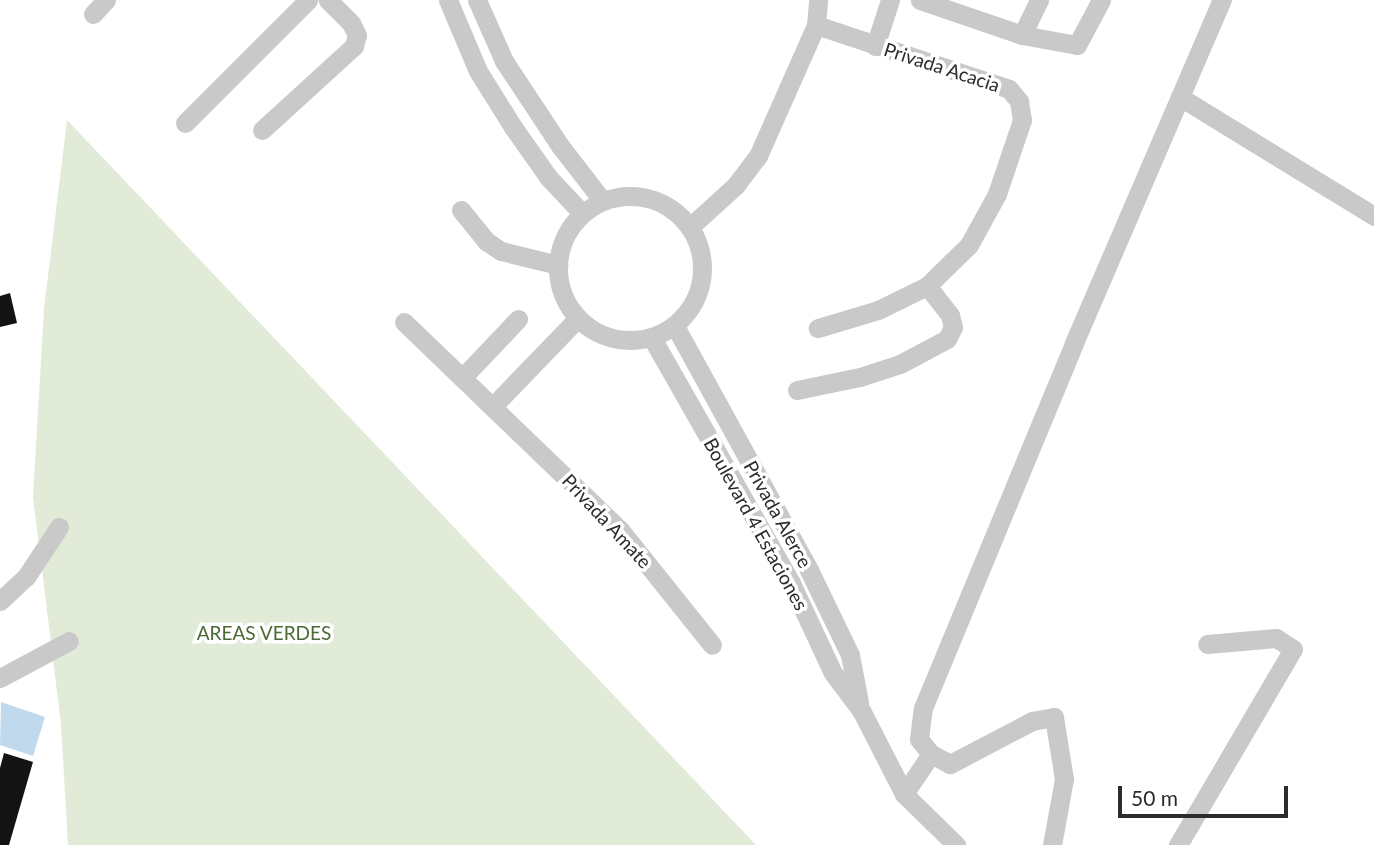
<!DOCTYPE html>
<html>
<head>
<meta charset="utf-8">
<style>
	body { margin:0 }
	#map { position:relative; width:1374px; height:845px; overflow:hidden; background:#fff; font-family:Lato,sans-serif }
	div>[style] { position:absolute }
	.green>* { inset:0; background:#e1ebd7 }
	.water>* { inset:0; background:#c1d9ed }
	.building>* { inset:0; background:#131313 }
	.street>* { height:19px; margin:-9.5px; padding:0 9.5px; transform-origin:9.5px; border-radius:9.5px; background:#c9c9c9 }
	.street>.ring { margin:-9.5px; padding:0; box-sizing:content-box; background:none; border:19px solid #c9c9c9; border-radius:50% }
	span { translate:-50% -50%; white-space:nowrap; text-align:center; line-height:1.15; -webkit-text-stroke:7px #fff; paint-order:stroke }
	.street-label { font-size:19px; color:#2c2c2c }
	.park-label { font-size:19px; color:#4b6a36 }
	.scale { position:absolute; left:1118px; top:786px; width:170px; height:32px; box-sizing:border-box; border:4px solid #2c2c2c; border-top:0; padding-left:9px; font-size:21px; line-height:24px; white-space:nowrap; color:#2c2c2c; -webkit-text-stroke:5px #fff; paint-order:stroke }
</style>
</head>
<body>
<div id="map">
	<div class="green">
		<div style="clip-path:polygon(67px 120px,756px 845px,68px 845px,61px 724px,33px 497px,44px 309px)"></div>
	</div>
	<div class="water">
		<div style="clip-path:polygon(1px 702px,45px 717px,33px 756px,0 745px)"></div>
	</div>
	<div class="building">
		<div style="clip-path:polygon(10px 293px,17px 323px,0 327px,0 296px)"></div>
		<div style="clip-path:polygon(4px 753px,33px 762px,9px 845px,0 845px,0 768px)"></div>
	</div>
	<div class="street">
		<div style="left:448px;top:0;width:77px;rotate:67.1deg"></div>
		<div style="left:478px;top:71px;width:66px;rotate:58deg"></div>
		<div style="left:513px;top:127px;width:62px;rotate:54.8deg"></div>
		<div style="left:549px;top:178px;width:48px;rotate:46.7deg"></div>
		<div style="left:477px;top:0;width:67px;rotate:66.1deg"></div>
		<div style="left:504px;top:61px;width:103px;rotate:56.5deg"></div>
		<div style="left:561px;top:147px;width:67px;rotate:52.3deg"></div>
		<div style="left:920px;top:0;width:108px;rotate:18.9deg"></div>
		<div style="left:1022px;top:35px;width:56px;rotate:10.3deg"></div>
		<div style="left:1077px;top:45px;width:51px;rotate:-61.9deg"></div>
		<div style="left:93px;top:14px;width:19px;rotate:-47deg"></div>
		<div style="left:816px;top:25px;width:203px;rotate:18.3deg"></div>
		<div style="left:1009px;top:89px;width:16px;rotate:50deg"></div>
		<div style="left:1019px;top:101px;width:19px;rotate:81deg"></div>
		<div style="left:1022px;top:120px;width:78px;rotate:108.7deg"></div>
		<div style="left:997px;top:194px;width:58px;rotate:118.8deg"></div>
		<div style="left:969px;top:245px;width:59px;rotate:135.7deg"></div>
		<div style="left:927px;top:286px;width:55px;rotate:153.9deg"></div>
		<div style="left:878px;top:310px;width:63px;rotate:163.3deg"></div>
		<div style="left:1022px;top:35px;width:39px;rotate:-64deg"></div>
		<div style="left:875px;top:46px;width:48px;rotate:-71.9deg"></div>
		<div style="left:1180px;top:97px;width:228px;rotate:31.5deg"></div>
		<div style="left:185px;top:123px;width:174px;rotate:-45deg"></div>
		<div style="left:262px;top:130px;width:125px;rotate:-42.4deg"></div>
		<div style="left:354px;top:46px;width:11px;rotate:-75deg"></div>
		<div style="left:357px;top:35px;width:13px;rotate:-117deg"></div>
		<div style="left:351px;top:23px;width:33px;rotate:-135deg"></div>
		<div class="ring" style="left:558px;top:196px;width:125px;height:125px"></div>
		<div style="left:461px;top:210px;width:40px;rotate:51deg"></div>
		<div style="left:486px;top:241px;width:18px;rotate:34deg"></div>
		<div style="left:501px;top:251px;width:59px;rotate:13.8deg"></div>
		<div style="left:690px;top:227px;width:62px;rotate:-42.4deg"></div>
		<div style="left:736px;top:185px;width:36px;rotate:-53deg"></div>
		<div style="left:758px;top:156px;width:143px;rotate:-66.1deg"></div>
		<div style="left:816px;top:25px;width:25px;rotate:-85deg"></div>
		<div style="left:404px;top:322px;width:300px;rotate:43.9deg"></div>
		<div style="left:620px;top:530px;width:147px;rotate:51.3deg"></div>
		<div style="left:675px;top:326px;width:278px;rotate:61.2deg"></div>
		<div style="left:809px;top:570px;width:94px;rotate:64.2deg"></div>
		<div style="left:850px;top:655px;width:48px;rotate:79.2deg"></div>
		<div style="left:652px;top:338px;width:282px;rotate:60.4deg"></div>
		<div style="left:791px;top:583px;width:99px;rotate:65deg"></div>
		<div style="left:833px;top:673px;width:46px;rotate:52.9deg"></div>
		<div style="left:861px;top:710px;width:94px;rotate:62.9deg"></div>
		<div style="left:904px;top:794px;width:73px;rotate:44.4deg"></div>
		<div style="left:463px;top:377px;width:80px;rotate:-46.5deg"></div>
		<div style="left:797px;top:390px;width:64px;rotate:-11.7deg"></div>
		<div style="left:860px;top:377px;width:42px;rotate:-18deg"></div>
		<div style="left:900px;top:364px;width:53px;rotate:-28deg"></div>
		<div style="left:947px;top:339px;width:13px;rotate:-63deg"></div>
		<div style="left:953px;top:327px;width:12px;rotate:-104deg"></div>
		<div style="left:950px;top:315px;width:37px;rotate:-128deg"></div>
		<div style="left:493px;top:406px;width:122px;rotate:-46deg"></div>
		<div style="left:0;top:601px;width:35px;rotate:-43deg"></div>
		<div style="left:26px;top:577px;width:60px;rotate:-56.6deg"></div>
		<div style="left:0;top:678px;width:78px;rotate:-28.2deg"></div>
		<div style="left:904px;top:794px;width:48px;rotate:-56deg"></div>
		<div style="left:1052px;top:845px;width:67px;rotate:-79.7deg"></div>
		<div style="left:1064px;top:779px;width:63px;rotate:-99.2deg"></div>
		<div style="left:1054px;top:717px;width:22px;rotate:170deg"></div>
		<div style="left:1032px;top:721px;width:93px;rotate:152.3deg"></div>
		<div style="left:950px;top:764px;width:21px;rotate:-152deg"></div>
		<div style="left:931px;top:754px;width:19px;rotate:-129deg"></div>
		<div style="left:919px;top:739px;width:31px;rotate:-83deg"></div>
		<div style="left:923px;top:708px;width:395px;rotate:-67.5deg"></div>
		<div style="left:1074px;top:343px;width:374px;rotate:-66.7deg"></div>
		<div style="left:1178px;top:845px;width:227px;rotate:-59.6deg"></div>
		<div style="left:1293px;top:649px;width:20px;rotate:-147deg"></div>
		<div style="left:1276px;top:638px;width:69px;rotate:175deg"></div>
	</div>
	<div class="street-label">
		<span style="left:942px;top:67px;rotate:18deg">Privada Acacia</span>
		<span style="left:778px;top:514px;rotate:61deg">Privada Alerce</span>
		<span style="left:607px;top:521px;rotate:47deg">Privada Amate</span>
		<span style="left:756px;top:524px;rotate:61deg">Boulevard 4 Estaciones</span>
	</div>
	<div class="park-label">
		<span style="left:264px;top:633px">AREAS VERDES</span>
	</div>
	<div class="scale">50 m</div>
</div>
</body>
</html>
